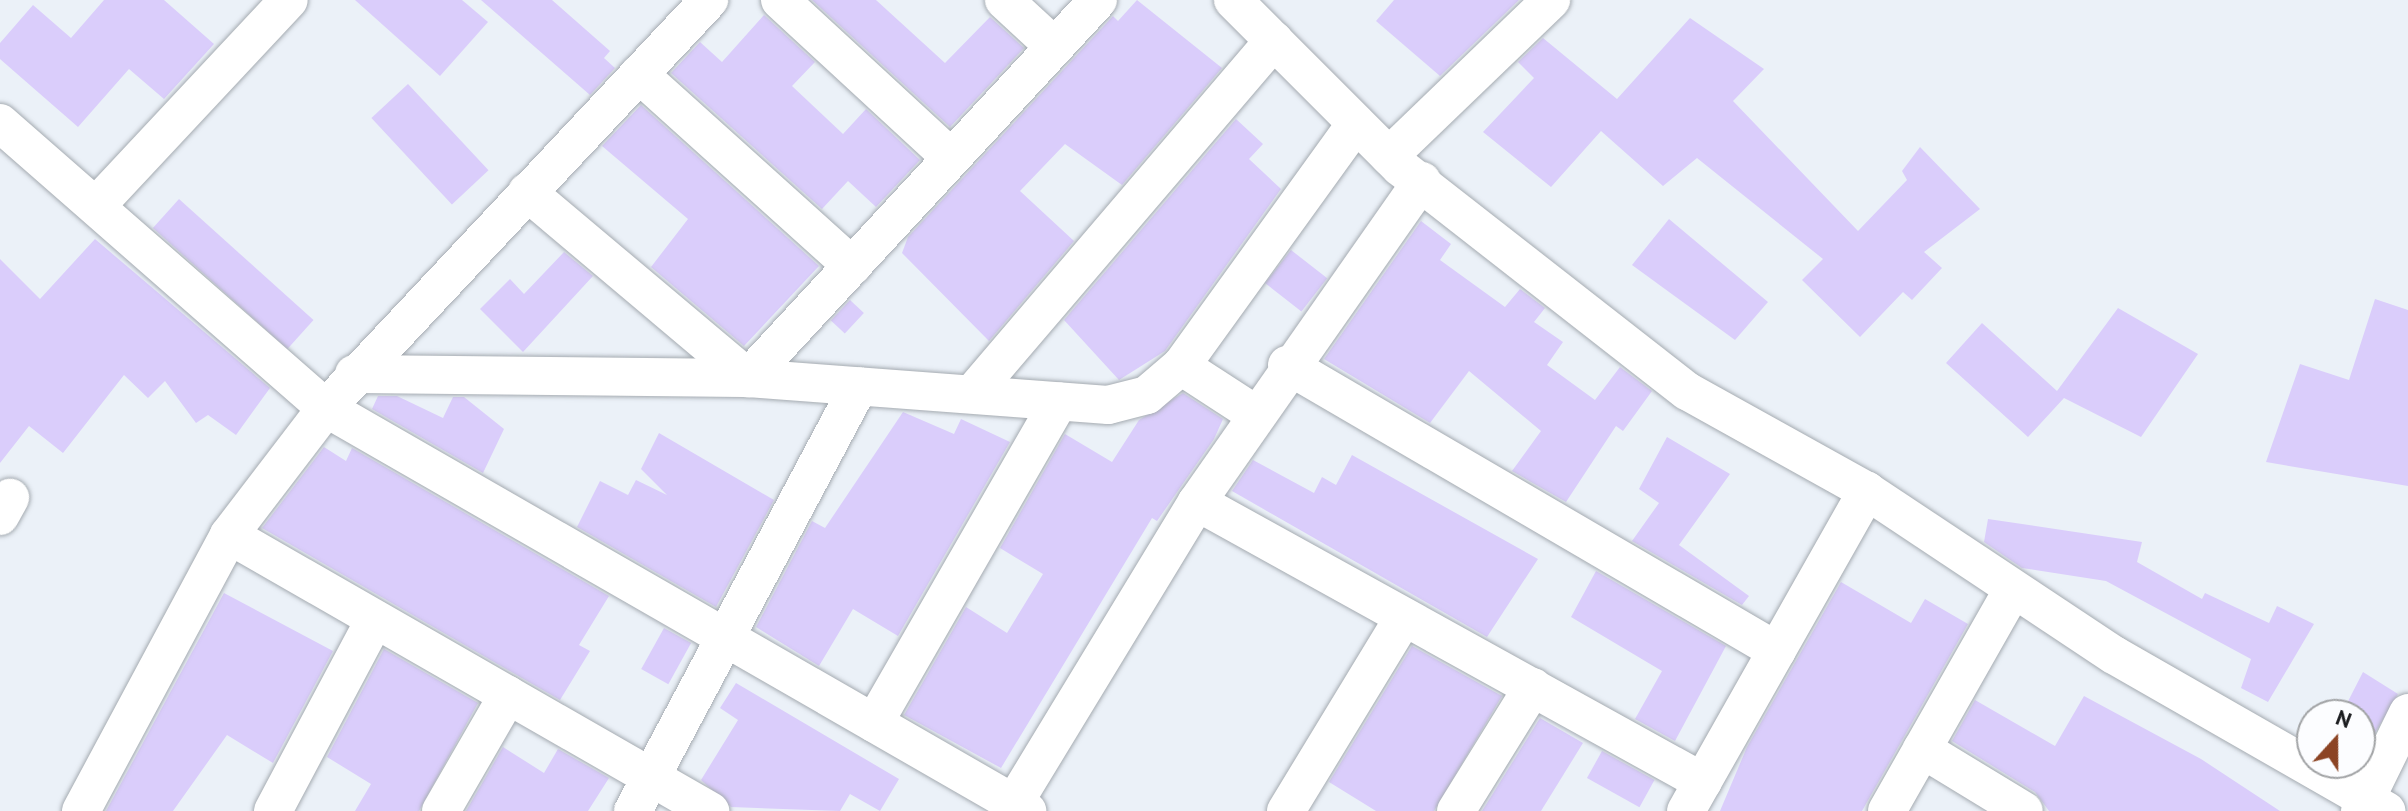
<!DOCTYPE html>
<html>
<head>
<meta charset="utf-8">
<style>
	body { margin:0 }
	#map { position:relative; width:2408px; height:811px; overflow:hidden; background:#ebf1f8; font-family:"PT Sans",sans-serif }
	div>[style] { position:absolute }
	.building>* { inset:0; background:#dacdfb; transform-origin:0 0 }
	.roads { filter:drop-shadow(0 0 2px #a5abb1) drop-shadow(0 0 2px #a5abb1) }
	.street>* { height:38px; margin:-19px; padding:0 19px; transform-origin:19px; border-radius:19px; background:#fff }
	span { translate:-50% -50%; white-space:nowrap; text-align:center; line-height:1.15; -webkit-text-stroke:7px #fcfdff; paint-order:stroke }
	.north { position:absolute; left:2296px; top:699px; width:80px; height:80px; box-sizing:border-box; background:#fcfdff; border:2px solid #a1a3a5; border-radius:50%; rotate:21deg; font-size:22px; font-weight:700; line-height:32px; text-align:center; color:#191b1e }
	.north::after { content:''; display:block; margin:auto; width:28px; height:36px; background:#8c4424; clip-path:polygon(50% 0,100% 100%,50% 72%,0 100%) }
</style>
</head>
<body>
<div id="map">
	<div class="building">
		<div style="clip-path:polygon(104px 0,164px 0,214px 44px,164px 99px,129px 69px,78px 127px,0 59px,0 43px,33px 5px,71px 38px)"></div>
		<div style="clip-path:polygon(355px 0,462px 0,488px 22px,440px 76px)"></div>
		<div style="clip-path:polygon(481px 0,552px 0,610px 51px,604px 58px,615px 68px,590px 95px)"></div>
		<div style="clip-path:polygon(812px 0,876px 0,945px 63px,990px 17px,1024px 48px,950px 127px)"></div>
		<div style="clip-path:polygon(1137px 0,1222px 68px,1122px 185px,1065px 144px,1020px 191px,1074px 241px,989px 341px,902px 253px,908px 237px,1113px 16px,1118px 21px)"></div>
		<div style="clip-path:polygon(1394px 0,1519px 0,1440px 76px,1376px 21px)"></div>
		<div style="clip-path:polygon(764px 15px,815px 62px,792px 86px,843px 134px,866px 109px,920px 160px,876px 207px,848px 181px,822px 209px,671px 73px,700px 42px,722px 62px)"></div>
		<div style="clip-path:polygon(1690px 18px,1764px 69px,1733px 101px,1858px 231px,1907px 180px,1902px 171px,1920px 147px,1980px 209px,1924px 252px,1942px 268px,1912px 300px,1903px 292px,1860px 337px,1802px 280px,1823px 259px,1697px 158px,1663px 186px,1601px 131px,1551px 187px,1483px 132px,1534px 78px,1518px 62px,1543px 38px,1617px 99px)"></div>
		<div style="left:408px;top:84px;width:118px;height:50px;rotate:47deg"></div>
		<div style="clip-path:polygon(641px 105px,819px 266px,744px 346px,651px 267px,688px 219px,602px 146px)"></div>
		<div style="clip-path:polygon(1236px 119px,1263px 144px,1249px 159px,1281px 189px,1165px 351px,1119px 380px,1064px 320px)"></div>
		<div style="left:179px;top:199px;width:181px;height:39px;rotate:42deg"></div>
		<div style="clip-path:polygon(1669px 219px,1768px 302px,1735px 340px,1632px 265px)"></div>
		<div style="clip-path:polygon(1421px 221px,1451px 244px,1440px 260px,1505px 307px,1520px 289px,1545px 308px,1534px 322px,1563px 342px,1547px 365px,1595px 400px,1620px 367px,1652px 391px,1623px 431px,1616px 426px,1566px 502px,1512px 471px,1541px 431px,1469px 371px,1430px 423px,1324px 359px)"></div>
		<div style="clip-path:polygon(95px 239px,270px 388px,236px 435px,208px 415px,196px 423px,165px 381px,148px 398px,124px 375px,63px 453px,29px 426px,0 463px,0 259px,40px 299px)"></div>
		<div style="left:1291px;top:250px;width:46px;height:42px;rotate:38deg"></div>
		<div style="clip-path:polygon(564px 252px,593px 276px,523px 352px,480px 309px,510px 279px,524px 294px)"></div>
		<div style="clip-path:polygon(2375px 299px,2408px 310px,2408px 486px,2266px 462px,2300px 364px,2349px 380px)"></div>
		<div style="left:850px;top:300px;width:19px;height:28px;rotate:43deg"></div>
		<div style="clip-path:polygon(2118px 308px,2198px 354px,2141px 437px,2064px 398px,2028px 437px,1946px 363px,1982px 323px,2057px 391px)"></div>
		<div style="clip-path:polygon(1183px 393px,1223px 419px,1214px 439px,1157px 521px,1152px 518px,1001px 768px,904px 715px,966px 607px,1007px 633px,1043px 574px,1000px 548px,1065px 434px,1112px 462px,1139px 420px)"></div>
		<div style="clip-path:polygon(378px 396px,397px 396px,443px 418px,453px 397px,464px 397px,504px 429px,483px 473px,372px 409px)"></div>
		<div style="clip-path:polygon(903px 412px,954px 434px,961px 419px,1010px 442px,898px 636px,853px 609px,819px 666px,756px 627px,812px 521px,825px 528px)"></div>
		<div style="clip-path:polygon(659px 433px,774px 500px,716px 607px,577px 527px,600px 481px,628px 495px,636px 480px,667px 495px,641px 469px)"></div>
		<div style="clip-path:polygon(1667px 437px,1730px 474px,1679px 545px,1749px 596px,1742px 605px,1632px 541px,1659px 503px,1639px 489px)"></div>
		<div style="clip-path:polygon(324px 447px,346px 461px,352px 448px,609px 596px,579px 645px,590px 651px,560px 700px,262px 528px)"></div>
		<div style="clip-path:polygon(1352px 455px,1538px 559px,1487px 637px,1232px 491px,1253px 460px,1314px 493px,1322px 477px,1336px 485px)"></div>
		<div style="clip-path:polygon(1988px 519px,2142px 542px,2137px 562px,2202px 599px,2205px 593px,2269px 623px,2277px 606px,2314px 624px,2268px 702px,2241px 688px,2251px 659px,2106px 581px,2022px 568px,1984px 542px)"></div>
		<div style="clip-path:polygon(1596px 571px,1726px 646px,1675px 741px,1635px 719px,1662px 671px,1571px 617px)"></div>
		<div style="clip-path:polygon(1841px 582px,1911px 623px,1925px 599px,1968px 624px,1862px 811px,1720px 811px,1747px 747px)"></div>
		<div style="clip-path:polygon(224px 593px,333px 651px,273px 763px,227px 735px,173px 811px,106px 811px)"></div>
		<div style="left:664px;top:628px;width:31px;height:47px;rotate:29deg"></div>
		<div style="clip-path:polygon(1412px 646px,1502px 696px,1434px 811px,1376px 811px,1329px 782px)"></div>
		<div style="clip-path:polygon(384px 649px,478px 703px,419px 811px,355px 811px,371px 784px,327px 757px)"></div>
		<div style="clip-path:polygon(2363px 672px,2398px 694px,2372px 738px,2360px 737px,2360px 715px,2341px 715px)"></div>
		<div style="clip-path:polygon(736px 683px,899px 779px,880px 811px,850px 794px,840px 811px,731px 807px,701px 780px,738px 720px,720px 708px)"></div>
		<div style="clip-path:polygon(2084px 696px,2201px 759px,2280px 811px,2049px 811px,2035px 792px,1952px 741px,1975px 700px,2055px 746px)"></div>
		<div style="clip-path:polygon(1540px 718px,1583px 743px,1541px 811px,1482px 811px)"></div>
		<div style="clip-path:polygon(503px 747px,544px 773px,558px 749px,609px 778px,588px 811px,466px 811px)"></div>
		<div style="left:1602px;top:751px;width:60px;height:31px;rotate:29deg"></div>
	</div>
	<div class="roads">
		<div class="street">
			<div style="left:780px;top:0;width:233px;rotate:42.7deg"></div>
			<div style="left:1004px;top:0;width:69px;rotate:42.7deg"></div>
			<div style="left:1233px;top:0;width:236px;rotate:45deg"></div>
			<div style="left:1400px;top:167px;width:364px;rotate:38deg"></div>
			<div style="left:1687px;top:391px;width:206px;rotate:29.1deg"></div>
			<div style="left:1867px;top:491px;width:296px;rotate:33.6deg"></div>
			<div style="left:2114px;top:655px;width:314px;rotate:29.8deg"></div>
			<div style="left:639px;top:74px;width:287px;rotate:42deg"></div>
			<div style="left:0;top:123px;width:433px;rotate:41.2deg"></div>
			<div style="left:326px;top:408px;width:809px;rotate:29.89deg"></div>
			<div style="left:1389px;top:156px;width:225px;rotate:-43.9deg"></div>
			<div style="left:527px;top:192px;width:289px;rotate:40.1deg"></div>
			<div style="left:748px;top:378px;width:515px;rotate:-47.2deg"></div>
			<div style="left:96px;top:206px;width:282px;rotate:-46.9deg"></div>
			<div style="left:1287px;top:365px;width:567px;rotate:30.27deg"></div>
			<div style="left:1181px;top:366px;width:88px;rotate:33deg"></div>
			<div style="left:354px;top:374px;width:394px;rotate:0.6deg"></div>
			<div style="left:748px;top:378px;width:361px;rotate:4.3deg"></div>
			<div style="left:1108px;top:405px;width:40px;rotate:-14.4deg"></div>
			<div style="left:1147px;top:395px;width:45px;rotate:-40.5deg"></div>
			<div style="left:1181px;top:366px;width:299px;rotate:-54.2deg"></div>
			<div style="left:972px;top:394px;width:465px;rotate:-49.5deg"></div>
			<div style="left:1197px;top:502px;width:578px;rotate:28.96deg"></div>
			<div style="left:0;top:516px;width:21px;rotate:-61deg"></div>
			<div style="left:229px;top:535px;width:555px;rotate:29.85deg"></div>
			<div style="left:874px;top:723px;width:371px;rotate:-60.1deg"></div>
			<div style="left:1922px;top:749px;width:119px;rotate:31.3deg"></div>
			<div style="left:1014px;top:803px;width:352px;rotate:-58.7deg"></div>
			<div style="left:1197px;top:502px;width:392px;rotate:-55deg"></div>
			<div style="left:81px;top:811px;width:313px;rotate:-61.8deg"></div>
			<div style="left:229px;top:535px;width:160px;rotate:-52.6deg"></div>
			<div style="left:326px;top:408px;width:560px;rotate:-46.81deg"></div>
			<div style="left:273px;top:811px;width:217px;rotate:-62deg"></div>
			<div style="left:441px;top:811px;width:134px;rotate:-60deg"></div>
			<div style="left:633px;top:811px;width:481px;rotate:-62deg"></div>
			<div style="left:1286px;top:811px;width:227px;rotate:-58.7deg"></div>
			<div style="left:1456px;top:811px;width:146px;rotate:-58.2deg"></div>
			<div style="left:1686px;top:811px;width:368px;rotate:-60.5deg"></div>
			<div style="left:1887px;top:811px;width:255px;rotate:-60.4deg"></div>
			<div style="left:2360px;top:811px;width:109px;rotate:-63.9deg"></div>
		</div>
	</div>
	<div class="north">N</div>
</div>
</body>
</html>
